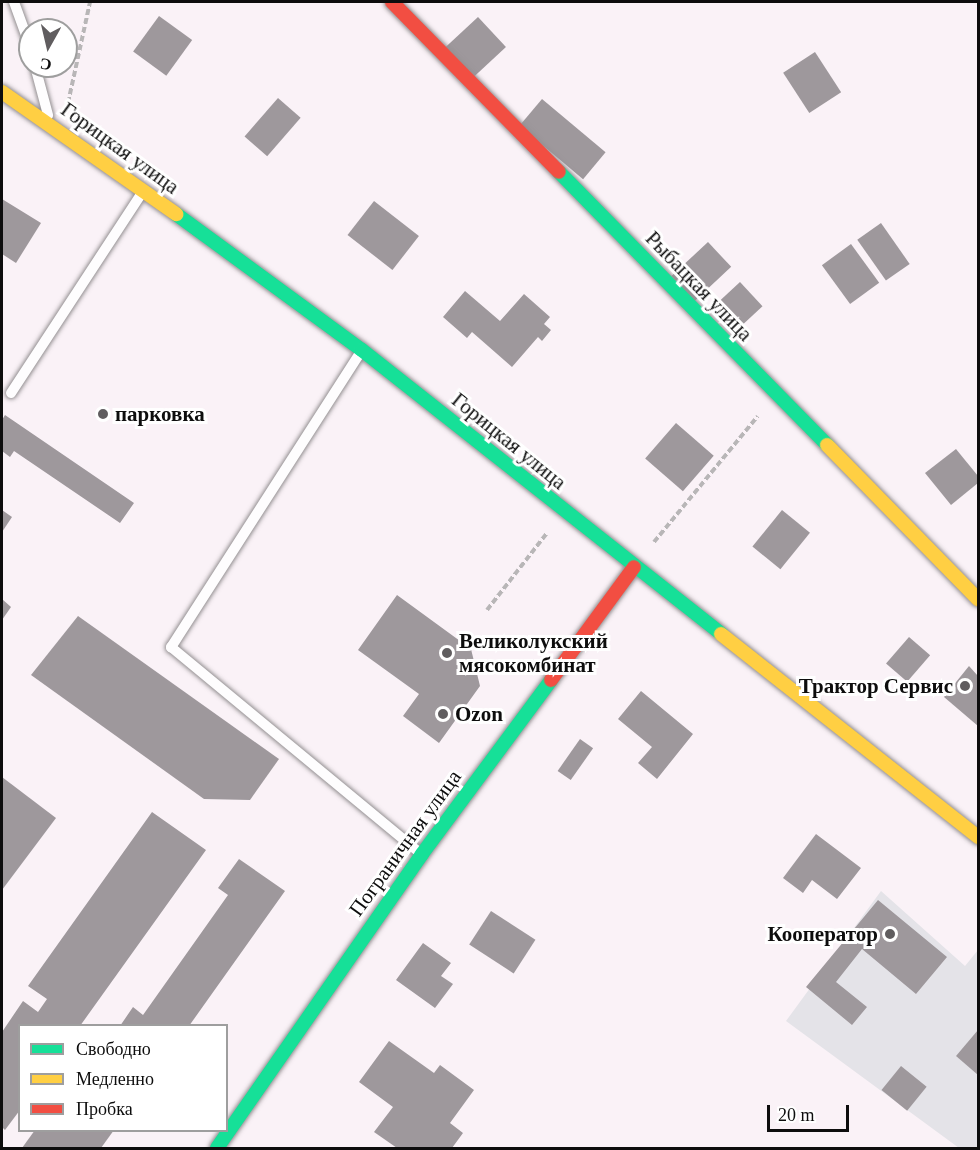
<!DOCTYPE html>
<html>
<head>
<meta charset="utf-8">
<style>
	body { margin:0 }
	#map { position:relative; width:980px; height:1150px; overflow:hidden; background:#faf2f7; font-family:"Times New Roman",serif }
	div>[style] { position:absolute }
	.industrial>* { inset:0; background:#e4e3e8 }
	.building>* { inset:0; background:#9e989c; transform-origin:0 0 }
	.path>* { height:4px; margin-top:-2px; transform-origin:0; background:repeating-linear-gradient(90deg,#b8b6b7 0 6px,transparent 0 9px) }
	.roads { filter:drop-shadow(0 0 2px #949092) drop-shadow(0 0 2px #949092) }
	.lane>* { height:10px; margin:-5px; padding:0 5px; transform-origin:5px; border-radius:5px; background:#fefdfe }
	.fast>* { height:14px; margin:-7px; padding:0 7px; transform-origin:7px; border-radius:7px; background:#16e098 }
	.slow>* { height:14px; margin:-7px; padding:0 7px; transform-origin:7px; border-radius:7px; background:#ffcf43 }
	.jam>* { height:14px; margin:-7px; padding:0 7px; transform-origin:7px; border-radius:7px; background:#f24e42 }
	.dots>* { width:16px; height:16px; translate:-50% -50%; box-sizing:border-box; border:3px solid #fff; border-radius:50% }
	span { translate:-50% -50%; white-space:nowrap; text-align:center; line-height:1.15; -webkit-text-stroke:6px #fff; paint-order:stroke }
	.street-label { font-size:21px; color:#0d0d0d }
	.poi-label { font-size:21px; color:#0d0d0d; font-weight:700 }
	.left { translate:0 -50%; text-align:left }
	.right { translate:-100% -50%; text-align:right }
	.frame { position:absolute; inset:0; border:3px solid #0d0d0d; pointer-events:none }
	.legend { position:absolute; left:18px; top:1024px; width:210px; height:108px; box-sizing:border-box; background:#fff; border:2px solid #9e9e9e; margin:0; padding:8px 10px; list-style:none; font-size:18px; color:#0d0d0d }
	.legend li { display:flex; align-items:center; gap:12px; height:30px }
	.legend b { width:30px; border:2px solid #9e9e9e }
	.north { position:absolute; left:18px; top:18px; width:60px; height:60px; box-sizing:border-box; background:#fff; border:2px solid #9e9e9e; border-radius:50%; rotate:188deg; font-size:16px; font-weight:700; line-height:24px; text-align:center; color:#0d0d0d }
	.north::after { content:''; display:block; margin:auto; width:21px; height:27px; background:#605d5f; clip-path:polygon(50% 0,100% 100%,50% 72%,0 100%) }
	.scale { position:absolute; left:767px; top:1105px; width:82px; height:27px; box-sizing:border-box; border:3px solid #0d0d0d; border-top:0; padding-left:8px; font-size:18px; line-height:21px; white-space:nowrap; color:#0d0d0d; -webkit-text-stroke:4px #fff; paint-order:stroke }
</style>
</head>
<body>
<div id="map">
	<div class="industrial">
		<div style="clip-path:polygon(881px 891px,965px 966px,978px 950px,978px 1148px,959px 1148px,786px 1021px)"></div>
	</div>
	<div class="building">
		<div style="left:159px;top:16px;width:41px;height:44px;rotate:36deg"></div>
		<div style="left:478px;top:17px;width:41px;height:46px;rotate:47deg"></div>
		<div style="left:815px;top:52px;width:48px;height:38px;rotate:57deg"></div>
		<div style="left:278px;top:98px;width:30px;height:51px;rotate:41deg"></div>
		<div style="left:542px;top:99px;width:83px;height:35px;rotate:40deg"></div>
		<div style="clip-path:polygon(2px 199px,41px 223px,16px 263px,2px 254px)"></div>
		<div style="left:374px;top:201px;width:57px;height:43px;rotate:38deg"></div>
		<div style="left:881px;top:223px;width:50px;height:29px;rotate:55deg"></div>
		<div style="left:708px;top:242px;width:34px;height:50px;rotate:47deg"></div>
		<div style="left:851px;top:244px;width:48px;height:36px;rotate:54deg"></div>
		<div style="left:740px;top:282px;width:33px;height:28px;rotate:47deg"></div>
		<div style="clip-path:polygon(465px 291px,500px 321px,524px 294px,550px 317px,544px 324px,551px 330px,542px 341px,538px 337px,512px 367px,472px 332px,467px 338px,443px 317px)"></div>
		<div style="clip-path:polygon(5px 415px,134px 503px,120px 523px,14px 451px,10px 457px,2px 451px,2px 420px)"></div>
		<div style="left:676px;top:423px;width:50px;height:47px;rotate:41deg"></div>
		<div style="clip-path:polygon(956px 449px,978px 476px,978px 483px,951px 505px,925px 473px)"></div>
		<div style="clip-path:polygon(2px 510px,12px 517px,2px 532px)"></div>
		<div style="left:782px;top:510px;width:36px;height:47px;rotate:39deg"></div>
		<div style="clip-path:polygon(397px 595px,471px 649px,480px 686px,439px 743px,403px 716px,419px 694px,358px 650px)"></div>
		<div style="clip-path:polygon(2px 599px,11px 607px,2px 620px)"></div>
		<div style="clip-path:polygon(78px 616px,279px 759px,250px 800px,204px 799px,31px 675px)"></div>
		<div style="left:909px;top:637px;width:28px;height:35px;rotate:41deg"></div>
		<div style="clip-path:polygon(969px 666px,978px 676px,978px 726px,944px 697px)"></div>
		<div style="clip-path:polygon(641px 691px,693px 734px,657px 779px,638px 763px,652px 747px,618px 719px)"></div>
		<div style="left:580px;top:739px;width:16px;height:39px;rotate:35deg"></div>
		<div style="clip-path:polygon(2px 777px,56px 818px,2px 890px)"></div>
		<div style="clip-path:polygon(152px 812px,206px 850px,80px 1026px,20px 1026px,20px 1110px,5px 1130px,2px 1127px,2px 1032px,23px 1001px,38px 1012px,47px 999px,28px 986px)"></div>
		<div style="clip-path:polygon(816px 834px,861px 868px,837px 899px,812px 880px,803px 893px,783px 878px)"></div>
		<div style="clip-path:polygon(239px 859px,285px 891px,189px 1026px,120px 1026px,133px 1007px,143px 1015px,228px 895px,218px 888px)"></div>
		<div style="clip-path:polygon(878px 900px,947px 957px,916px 994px,862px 949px,836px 982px,867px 1007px,852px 1025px,806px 987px)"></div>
		<div style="left:491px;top:911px;width:53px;height:40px;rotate:33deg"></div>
		<div style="clip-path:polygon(423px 943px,451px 963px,441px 976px,453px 984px,435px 1008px,396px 980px)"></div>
		<div style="clip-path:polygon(978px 1030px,978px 1075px,956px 1056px)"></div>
		<div style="clip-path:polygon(389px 1041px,434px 1073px,440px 1065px,474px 1090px,450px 1123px,463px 1133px,452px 1148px,397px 1148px,374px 1132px,393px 1107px,359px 1082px)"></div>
		<div style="left:901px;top:1066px;width:33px;height:31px;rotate:39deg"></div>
		<div style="clip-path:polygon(35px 1130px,114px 1130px,101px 1148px,22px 1148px)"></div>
	</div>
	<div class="path">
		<div style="left:68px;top:103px;width:103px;rotate:-77.7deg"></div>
		<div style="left:654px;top:542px;width:163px;rotate:-50.5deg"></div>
		<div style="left:487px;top:610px;width:98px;rotate:-52.1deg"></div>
	</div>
	<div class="roads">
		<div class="lane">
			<div style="left:14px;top:2px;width:47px;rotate:70deg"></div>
			<div style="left:35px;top:66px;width:51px;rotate:75.1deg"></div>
			<div style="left:360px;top:353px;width:350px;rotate:122.7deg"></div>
			<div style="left:171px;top:647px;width:325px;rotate:39.6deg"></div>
			<div style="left:11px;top:393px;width:239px;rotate:-56.8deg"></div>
		</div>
		<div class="fast">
			<div style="left:559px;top:172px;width:383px;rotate:45.5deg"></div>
			<div style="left:176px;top:214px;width:230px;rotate:36.2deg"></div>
			<div style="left:362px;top:350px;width:458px;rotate:38.3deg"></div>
			<div style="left:217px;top:1148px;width:358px;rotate:-55.1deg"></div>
			<div style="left:422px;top:854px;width:217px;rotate:-53.4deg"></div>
		</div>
		<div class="slow">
			<div style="left:2px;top:92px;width:213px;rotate:35deg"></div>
			<div style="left:827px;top:445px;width:216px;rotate:45.6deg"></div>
			<div style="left:721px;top:634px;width:328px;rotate:38.3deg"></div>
		</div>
		<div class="jam">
			<div style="left:392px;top:2px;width:238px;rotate:45.5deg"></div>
			<div style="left:551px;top:680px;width:140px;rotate:-53.7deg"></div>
		</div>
	</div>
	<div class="dots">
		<div style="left:103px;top:414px;background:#605d5f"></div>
		<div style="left:447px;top:653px;background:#605d5f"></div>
		<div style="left:965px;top:686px;background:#605d5f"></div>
		<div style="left:443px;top:714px;background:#605d5f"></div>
		<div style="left:890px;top:934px;background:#605d5f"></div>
	</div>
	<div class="street-label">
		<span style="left:120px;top:148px;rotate:36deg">Горицкая улица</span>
		<span style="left:699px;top:286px;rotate:46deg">Рыбацкая улица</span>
		<span style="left:509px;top:441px;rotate:39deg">Горицкая улица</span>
		<span style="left:405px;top:843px;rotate:-54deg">Пограничная улица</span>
	</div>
	<div class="poi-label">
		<span class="left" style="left:115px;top:414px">парковка</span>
		<span class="left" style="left:459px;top:653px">Великолукский<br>мясокомбинат</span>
		<span class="right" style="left:953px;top:686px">Трактор Сервис</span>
		<span class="left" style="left:455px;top:714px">Ozon</span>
		<span class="right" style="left:878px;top:934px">Кооператор</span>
	</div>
	<div class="frame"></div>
	<ul class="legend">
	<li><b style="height:8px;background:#16e098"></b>Свободно</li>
	<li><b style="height:8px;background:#ffcf43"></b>Медленно</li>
	<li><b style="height:8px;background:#f24e42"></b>Пробка</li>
	</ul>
	<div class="north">С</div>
	<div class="scale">20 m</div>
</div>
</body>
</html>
